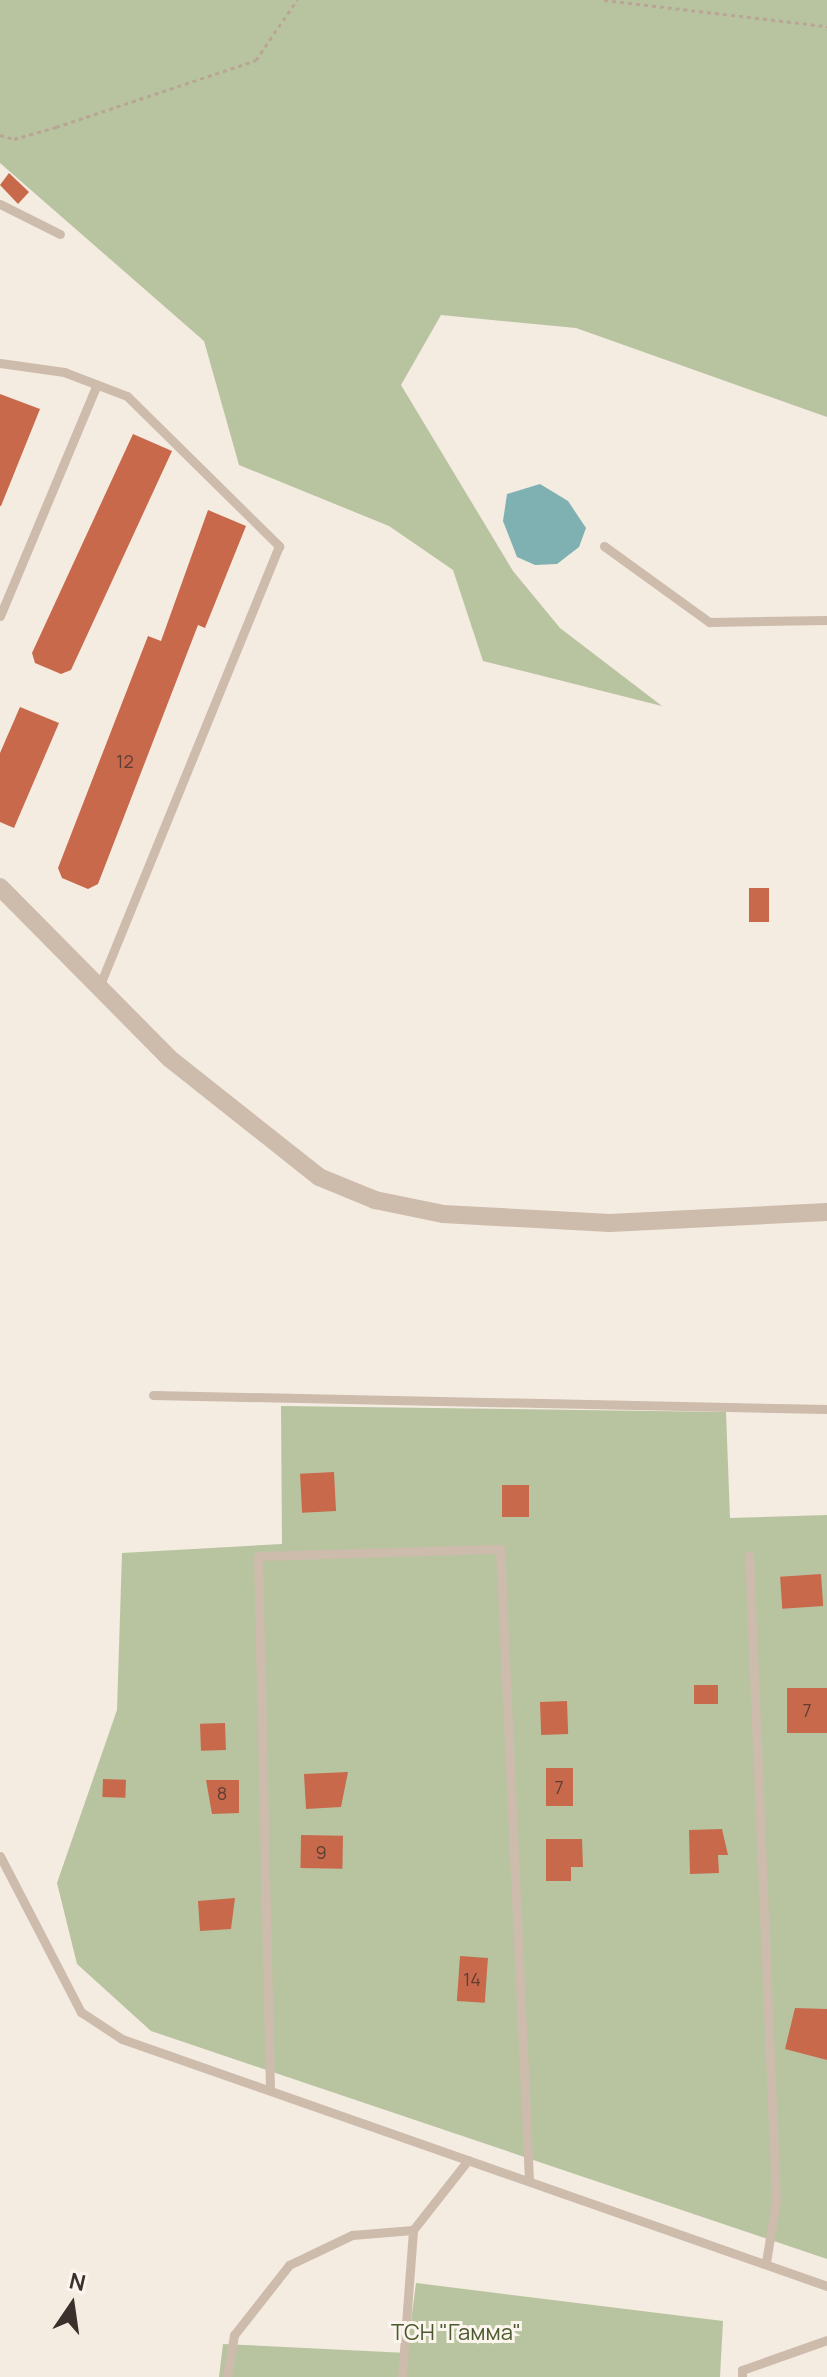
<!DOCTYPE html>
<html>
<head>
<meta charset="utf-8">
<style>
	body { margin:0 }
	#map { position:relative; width:827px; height:2377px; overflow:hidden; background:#f4ebe1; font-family:Manrope,sans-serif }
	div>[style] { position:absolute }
	.green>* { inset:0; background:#b8c4a0 }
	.water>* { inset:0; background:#7fb0b2 }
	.building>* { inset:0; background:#c8694b; transform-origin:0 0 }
	.path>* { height:3px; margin-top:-1.5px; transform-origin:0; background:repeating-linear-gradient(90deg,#b9a596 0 4px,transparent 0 8px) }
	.lane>* { height:9px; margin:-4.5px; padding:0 4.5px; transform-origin:4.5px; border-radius:4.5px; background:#cdbbac }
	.street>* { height:18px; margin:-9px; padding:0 9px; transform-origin:9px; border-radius:9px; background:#cdbbac }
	span { translate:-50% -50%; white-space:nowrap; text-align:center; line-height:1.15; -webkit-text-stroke:6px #fbf5ee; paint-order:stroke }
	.number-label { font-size:18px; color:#5e3e33 }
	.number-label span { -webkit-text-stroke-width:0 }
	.park-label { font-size:22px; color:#4a5a2e }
	.north { position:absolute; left:32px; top:2265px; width:80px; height:80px; -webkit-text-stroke:6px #fbf5ee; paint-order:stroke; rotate:13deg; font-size:22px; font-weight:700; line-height:32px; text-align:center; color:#3b302b }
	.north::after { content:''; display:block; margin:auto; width:28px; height:36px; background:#3b302b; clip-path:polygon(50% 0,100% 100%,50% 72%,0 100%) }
</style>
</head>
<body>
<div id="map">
	<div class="green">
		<div style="clip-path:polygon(0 0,827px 0,827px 417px,576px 328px,441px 315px,401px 385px,513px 571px,560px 628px,662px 706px,483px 661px,453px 570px,389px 526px,239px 465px,204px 341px,0 163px)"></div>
		<div style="clip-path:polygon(281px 1406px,726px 1412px,730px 1518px,827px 1515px,827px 2259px,151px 2031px,77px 1964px,57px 1883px,117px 1710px,122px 1553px,282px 1544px)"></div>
		<div style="clip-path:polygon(416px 2283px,723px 2321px,720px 2377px,219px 2377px,223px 2344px,407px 2353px)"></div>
	</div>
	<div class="water">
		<div style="clip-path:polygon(540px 484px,568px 501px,586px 528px,579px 547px,557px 564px,535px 565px,517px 557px,503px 521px,507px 494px)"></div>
	</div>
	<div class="building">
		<div style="clip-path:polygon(9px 173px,29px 192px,18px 204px,0 185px)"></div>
		<div style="clip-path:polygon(0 394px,40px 409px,1px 506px,0 506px)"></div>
		<div style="clip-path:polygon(133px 434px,172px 451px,71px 670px,61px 674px,35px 663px,32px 653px)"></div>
		<div style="clip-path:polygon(208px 510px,246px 526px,205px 628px,198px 625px,98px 884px,88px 889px,62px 878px,58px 868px,148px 636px,161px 641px)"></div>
		<div style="clip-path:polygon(20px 707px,59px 723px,14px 828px,0 822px,0 753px)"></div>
		<div style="left:749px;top:888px;width:20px;height:34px"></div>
		<div style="left:334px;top:1472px;width:39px;height:34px;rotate:87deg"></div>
		<div style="left:529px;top:1485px;width:32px;height:27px;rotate:90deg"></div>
		<div style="left:821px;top:1574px;width:32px;height:41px;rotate:86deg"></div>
		<div style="left:718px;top:1685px;width:19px;height:24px;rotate:90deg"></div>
		<div style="left:787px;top:1688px;width:40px;height:45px"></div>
		<div style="left:567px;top:1701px;width:33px;height:27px;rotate:88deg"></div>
		<div style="left:225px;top:1723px;width:27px;height:25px;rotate:88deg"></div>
		<div style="left:546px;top:1768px;width:27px;height:38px"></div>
		<div style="clip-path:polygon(348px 1772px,341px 1807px,306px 1809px,304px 1774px)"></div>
		<div style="left:103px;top:1779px;width:23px;height:18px;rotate:2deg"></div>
		<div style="clip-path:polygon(206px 1780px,239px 1780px,239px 1813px,212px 1814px)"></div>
		<div style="clip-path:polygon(722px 1829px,728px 1855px,718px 1855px,719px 1873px,690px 1874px,689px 1830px)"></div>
		<div style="left:301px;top:1835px;width:42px;height:33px;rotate:1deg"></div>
		<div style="clip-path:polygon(546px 1839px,582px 1839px,583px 1867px,571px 1867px,571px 1881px,546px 1881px)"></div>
		<div style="clip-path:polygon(235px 1898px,231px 1929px,200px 1931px,198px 1901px)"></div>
		<div style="left:460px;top:1956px;width:28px;height:45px;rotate:4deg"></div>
		<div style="clip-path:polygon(795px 2008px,827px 2009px,827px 2060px,785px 2049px)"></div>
	</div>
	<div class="path">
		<div style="left:604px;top:0;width:225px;rotate:6.7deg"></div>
		<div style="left:0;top:135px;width:15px;rotate:16deg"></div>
		<div style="left:14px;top:139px;width:44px;rotate:-15.9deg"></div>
		<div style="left:56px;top:127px;width:211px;rotate:-18.5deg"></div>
		<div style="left:256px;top:60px;width:73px;rotate:-55.7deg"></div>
	</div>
	<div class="lane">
		<div style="left:0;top:204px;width:67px;rotate:26.6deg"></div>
		<div style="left:0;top:363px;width:65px;rotate:8deg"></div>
		<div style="left:64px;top:372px;width:67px;rotate:20.9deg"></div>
		<div style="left:127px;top:396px;width:214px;rotate:44.6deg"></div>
		<div style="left:279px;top:546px;width:477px;rotate:112.2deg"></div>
		<div style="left:604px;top:546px;width:130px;rotate:35.9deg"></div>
		<div style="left:709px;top:622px;width:118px;rotate:-1deg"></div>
		<div style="left:0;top:616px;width:251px;rotate:-67.3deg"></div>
		<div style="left:153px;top:1395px;width:674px;rotate:1.19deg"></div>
		<div style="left:749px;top:1556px;width:646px;rotate:87.6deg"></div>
		<div style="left:776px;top:2201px;width:62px;rotate:99.3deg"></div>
		<div style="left:0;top:1856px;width:176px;rotate:62.6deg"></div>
		<div style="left:81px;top:2012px;width:49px;rotate:33.4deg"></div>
		<div style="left:122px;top:2039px;width:747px;rotate:19.31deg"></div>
		<div style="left:270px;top:2089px;width:533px;rotate:-91.29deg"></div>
		<div style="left:258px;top:1556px;width:242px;rotate:-1.7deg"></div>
		<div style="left:500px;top:1549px;width:632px;rotate:87.37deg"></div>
		<div style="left:227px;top:2377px;width:43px;rotate:-80.5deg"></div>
		<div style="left:234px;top:2335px;width:89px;rotate:-51.8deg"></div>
		<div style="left:289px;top:2265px;width:70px;rotate:-25.5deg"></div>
		<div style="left:352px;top:2235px;width:61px;rotate:-4.7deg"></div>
		<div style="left:402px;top:2377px;width:147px;rotate:-85.7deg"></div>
		<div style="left:413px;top:2230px;width:89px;rotate:-51.8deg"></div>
		<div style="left:742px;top:2377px;width:7px;rotate:-90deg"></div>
		<div style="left:742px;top:2370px;width:90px;rotate:-19.4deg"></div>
	</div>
	<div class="street">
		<div style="left:0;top:887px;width:240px;rotate:45.3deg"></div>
		<div style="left:169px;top:1058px;width:191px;rotate:38.4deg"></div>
		<div style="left:319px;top:1177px;width:61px;rotate:22.3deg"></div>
		<div style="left:375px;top:1200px;width:69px;rotate:11.6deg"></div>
		<div style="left:443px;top:1214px;width:167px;rotate:3.1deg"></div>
		<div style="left:610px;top:1223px;width:217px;rotate:-2.9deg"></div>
	</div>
	<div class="number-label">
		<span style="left:125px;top:761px">12</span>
		<span style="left:807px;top:1710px">7</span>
		<span style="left:559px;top:1787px">7</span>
		<span style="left:222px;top:1793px">8</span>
		<span style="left:321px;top:1852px">9</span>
		<span style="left:472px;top:1979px">14</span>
	</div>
	<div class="park-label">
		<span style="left:456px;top:2333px">ТСН "Гамма"</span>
	</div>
	<div class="north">N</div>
</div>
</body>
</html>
